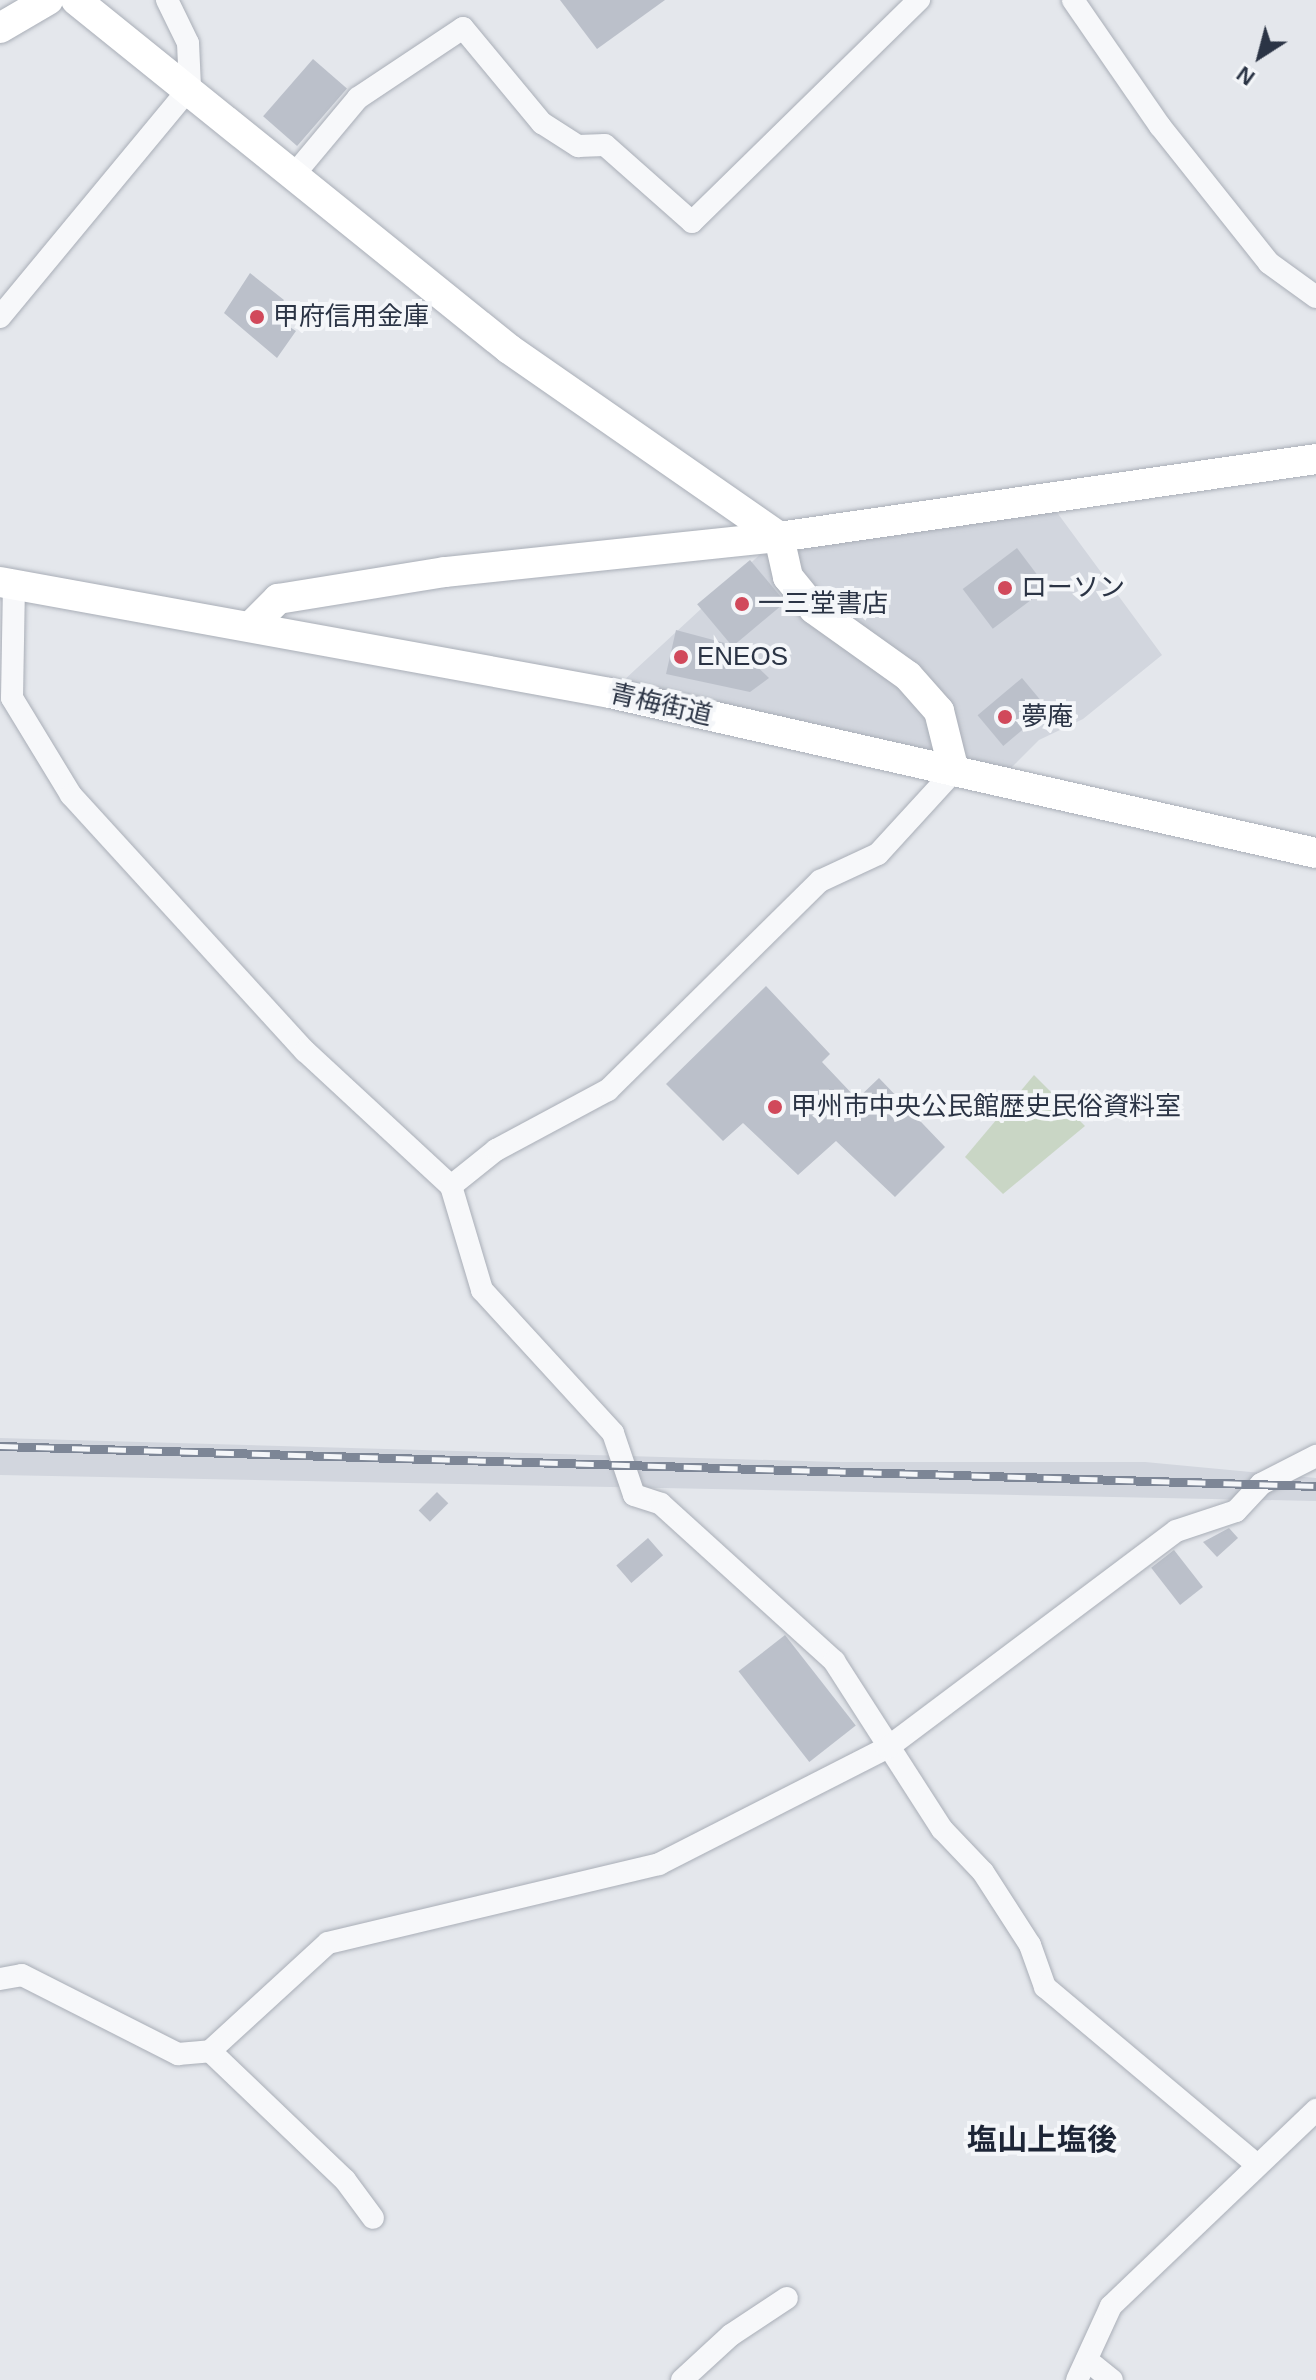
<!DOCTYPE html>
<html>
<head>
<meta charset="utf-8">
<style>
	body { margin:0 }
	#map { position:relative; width:1316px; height:2380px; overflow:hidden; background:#e4e7ec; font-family:Arial,"Noto Sans JP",sans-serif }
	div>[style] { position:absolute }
	.built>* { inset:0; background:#d2d6de }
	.green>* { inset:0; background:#c9d6c5 }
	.building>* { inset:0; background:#bbc0ca; transform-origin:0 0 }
	.roads { filter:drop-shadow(0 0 2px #a9aeb7) drop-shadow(0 0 2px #a9aeb7) }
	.street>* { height:22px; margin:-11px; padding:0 11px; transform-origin:11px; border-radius:11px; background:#f7f8fa }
	.secondary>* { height:30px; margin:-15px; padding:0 15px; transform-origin:15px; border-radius:15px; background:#fff }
	.rail>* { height:9px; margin-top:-4.5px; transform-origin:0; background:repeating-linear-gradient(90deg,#f4f6f9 0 18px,#7d8696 0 36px); box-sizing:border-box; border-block:2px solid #7d8696 }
	.dots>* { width:22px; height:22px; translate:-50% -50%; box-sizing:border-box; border:4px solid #f4f6f9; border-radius:50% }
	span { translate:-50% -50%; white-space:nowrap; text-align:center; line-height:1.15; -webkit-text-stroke:8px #f4f6f9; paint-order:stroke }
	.poi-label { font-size:26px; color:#2b3445 }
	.left { translate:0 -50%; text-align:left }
	.street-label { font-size:26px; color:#2b3445 }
	.quarter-label { font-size:30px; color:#1d2536; font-weight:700 }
	.north { position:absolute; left:1220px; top:16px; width:80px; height:80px; -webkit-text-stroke:6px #f4f6f9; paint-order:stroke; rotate:216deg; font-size:22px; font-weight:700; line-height:32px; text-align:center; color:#2b3445 }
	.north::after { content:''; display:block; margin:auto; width:28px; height:36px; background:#2b3445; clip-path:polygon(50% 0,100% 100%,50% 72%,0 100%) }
</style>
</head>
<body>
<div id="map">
	<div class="built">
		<div style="clip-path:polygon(1053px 507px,1162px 655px,1083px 719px,1039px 740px,999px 780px,610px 693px,779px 537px)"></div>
		<div style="clip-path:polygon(0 1438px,837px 1462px,1145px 1462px,1316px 1478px,1316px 1501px,0 1475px)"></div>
	</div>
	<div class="green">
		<div style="clip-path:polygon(1034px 1075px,1085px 1126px,1003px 1194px,965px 1157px)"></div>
	</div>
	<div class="building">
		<div style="clip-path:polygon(560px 0,665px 0,597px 49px)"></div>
		<div style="left:313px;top:59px;width:45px;height:76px;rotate:41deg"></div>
		<div style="clip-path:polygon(250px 273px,284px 300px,273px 316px,296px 331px,277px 358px,224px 313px)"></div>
		<div style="left:1017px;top:548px;width:50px;height:68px;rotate:53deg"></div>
		<div style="left:750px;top:560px;width:55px;height:69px;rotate:50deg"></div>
		<div style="clip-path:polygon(676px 630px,736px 646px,769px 678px,750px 692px,666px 674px)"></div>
		<div style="left:1022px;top:678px;width:40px;height:58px;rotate:50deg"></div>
		<div style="clip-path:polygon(766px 986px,830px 1054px,822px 1062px,857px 1099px,879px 1078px,945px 1147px,895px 1197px,836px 1141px,798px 1175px,743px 1123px,723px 1141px,666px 1084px)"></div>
		<div style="left:437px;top:1492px;width:16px;height:26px;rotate:45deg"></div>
		<div style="clip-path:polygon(1229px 1528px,1238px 1538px,1217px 1557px,1203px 1542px)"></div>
		<div style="left:648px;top:1538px;width:23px;height:42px;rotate:49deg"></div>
		<div style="left:1174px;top:1550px;width:47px;height:29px;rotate:52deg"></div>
		<div style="left:785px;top:1635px;width:115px;height:59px;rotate:52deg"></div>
	</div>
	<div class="roads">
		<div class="street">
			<div style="left:1073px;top:0;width:153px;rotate:55.4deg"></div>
			<div style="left:1160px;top:126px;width:175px;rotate:51.5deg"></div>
			<div style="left:1269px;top:263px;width:58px;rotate:35.9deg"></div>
			<div style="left:292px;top:177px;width:103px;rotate:-50.1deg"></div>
			<div style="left:358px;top:98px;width:126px;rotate:-33.7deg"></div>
			<div style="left:463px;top:28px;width:124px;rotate:50.3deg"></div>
			<div style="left:542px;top:123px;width:43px;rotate:32.6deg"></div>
			<div style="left:578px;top:146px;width:27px;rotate:-2deg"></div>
			<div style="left:605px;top:145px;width:116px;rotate:41.5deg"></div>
			<div style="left:692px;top:222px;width:318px;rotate:-44.4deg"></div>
			<div style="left:0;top:317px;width:298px;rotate:-50.4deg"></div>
			<div style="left:190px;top:87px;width:44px;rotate:-92.6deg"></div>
			<div style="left:188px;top:43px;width:48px;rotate:-116deg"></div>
			<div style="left:14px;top:584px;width:114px;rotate:91deg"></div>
			<div style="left:12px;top:698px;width:114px;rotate:58.7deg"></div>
			<div style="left:71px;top:795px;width:347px;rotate:47.6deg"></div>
			<div style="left:305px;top:1051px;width:199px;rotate:42.8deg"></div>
			<div style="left:451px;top:1186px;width:109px;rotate:73.4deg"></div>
			<div style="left:482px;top:1290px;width:194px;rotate:47.5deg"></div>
			<div style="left:613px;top:1433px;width:65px;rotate:71.3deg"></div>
			<div style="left:634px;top:1495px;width:28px;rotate:18deg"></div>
			<div style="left:661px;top:1504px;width:234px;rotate:42.2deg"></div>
			<div style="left:834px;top:1661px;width:200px;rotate:57.3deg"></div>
			<div style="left:942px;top:1829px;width:59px;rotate:46.4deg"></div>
			<div style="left:983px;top:1872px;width:87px;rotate:57.2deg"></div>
			<div style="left:1030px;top:1945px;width:45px;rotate:70.3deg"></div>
			<div style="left:1045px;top:1987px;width:274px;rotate:40deg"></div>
			<div style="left:451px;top:1186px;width:58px;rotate:-38.7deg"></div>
			<div style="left:496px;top:1150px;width:127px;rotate:-28.2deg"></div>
			<div style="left:608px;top:1090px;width:298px;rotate:-44.6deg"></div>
			<div style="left:820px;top:881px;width:64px;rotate:-25deg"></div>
			<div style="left:878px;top:854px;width:113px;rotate:-47.5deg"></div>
			<div style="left:0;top:1979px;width:22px;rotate:-10deg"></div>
			<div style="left:22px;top:1975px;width:175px;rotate:26.9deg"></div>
			<div style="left:178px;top:2054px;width:32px;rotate:-5deg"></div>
			<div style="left:210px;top:2051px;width:160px;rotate:-42.5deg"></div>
			<div style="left:328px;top:1943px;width:340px;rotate:-13.4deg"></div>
			<div style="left:659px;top:1864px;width:256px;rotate:-27deg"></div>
			<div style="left:887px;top:1748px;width:361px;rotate:-36.9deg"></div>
			<div style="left:1176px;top:1531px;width:63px;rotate:-18.4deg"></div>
			<div style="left:1236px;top:1511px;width:37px;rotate:-47deg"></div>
			<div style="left:1261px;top:1484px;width:62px;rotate:-27deg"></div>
			<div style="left:210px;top:2051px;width:187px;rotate:43.7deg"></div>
			<div style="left:345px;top:2180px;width:47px;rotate:53.6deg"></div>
			<div style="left:1087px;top:2360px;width:32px;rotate:39deg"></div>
			<div style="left:682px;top:2380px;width:67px;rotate:-42.6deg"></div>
			<div style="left:731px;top:2335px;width:67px;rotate:-33.5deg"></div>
			<div style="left:1077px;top:2380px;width:81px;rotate:-65.3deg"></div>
			<div style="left:1111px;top:2306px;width:284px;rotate:-43.7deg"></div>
		</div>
		<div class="secondary">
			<div style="left:76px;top:0;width:556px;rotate:38.87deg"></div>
			<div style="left:509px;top:349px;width:329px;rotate:34.8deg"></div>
			<div style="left:779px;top:537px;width:41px;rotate:77.3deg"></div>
			<div style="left:788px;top:577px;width:41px;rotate:50.9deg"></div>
			<div style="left:814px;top:609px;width:115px;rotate:35.5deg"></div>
			<div style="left:908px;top:676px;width:47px;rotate:48.5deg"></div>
			<div style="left:939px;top:711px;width:62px;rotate:76deg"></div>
			<div style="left:0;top:28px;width:56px;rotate:-30.3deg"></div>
			<div style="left:0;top:582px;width:620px;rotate:10.31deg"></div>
			<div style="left:610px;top:693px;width:724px;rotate:12.77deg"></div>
			<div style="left:252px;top:625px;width:37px;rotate:-45deg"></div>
			<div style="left:278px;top:599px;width:169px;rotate:-9.2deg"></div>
			<div style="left:445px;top:572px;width:336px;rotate:-6deg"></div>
			<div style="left:779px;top:537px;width:543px;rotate:-8.26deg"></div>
		</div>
	</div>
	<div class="rail">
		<div style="left:0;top:1446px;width:1317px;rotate:1.74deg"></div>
	</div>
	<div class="dots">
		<div style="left:257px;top:317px;background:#d1495b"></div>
		<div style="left:1005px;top:588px;background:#d1495b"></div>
		<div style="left:742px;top:604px;background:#d1495b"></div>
		<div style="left:681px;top:657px;background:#d1495b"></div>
		<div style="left:1005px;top:717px;background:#d1495b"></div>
		<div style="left:775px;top:1107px;background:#d1495b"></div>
	</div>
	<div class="poi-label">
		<span class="left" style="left:273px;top:317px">甲府信用金庫</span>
		<span class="left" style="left:1021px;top:588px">ローソン</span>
		<span class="left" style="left:758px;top:604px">一三堂書店</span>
		<span class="left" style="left:697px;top:657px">ENEOS</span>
		<span class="left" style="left:1021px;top:717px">夢庵</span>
		<span class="left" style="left:791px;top:1107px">甲州市中央公民館歴史民俗資料室</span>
	</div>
	<div class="street-label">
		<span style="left:661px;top:705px;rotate:13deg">青梅街道</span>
	</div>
	<div class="quarter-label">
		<span style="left:1042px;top:2140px">塩山上塩後</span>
	</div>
	<div class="north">N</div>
</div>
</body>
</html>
